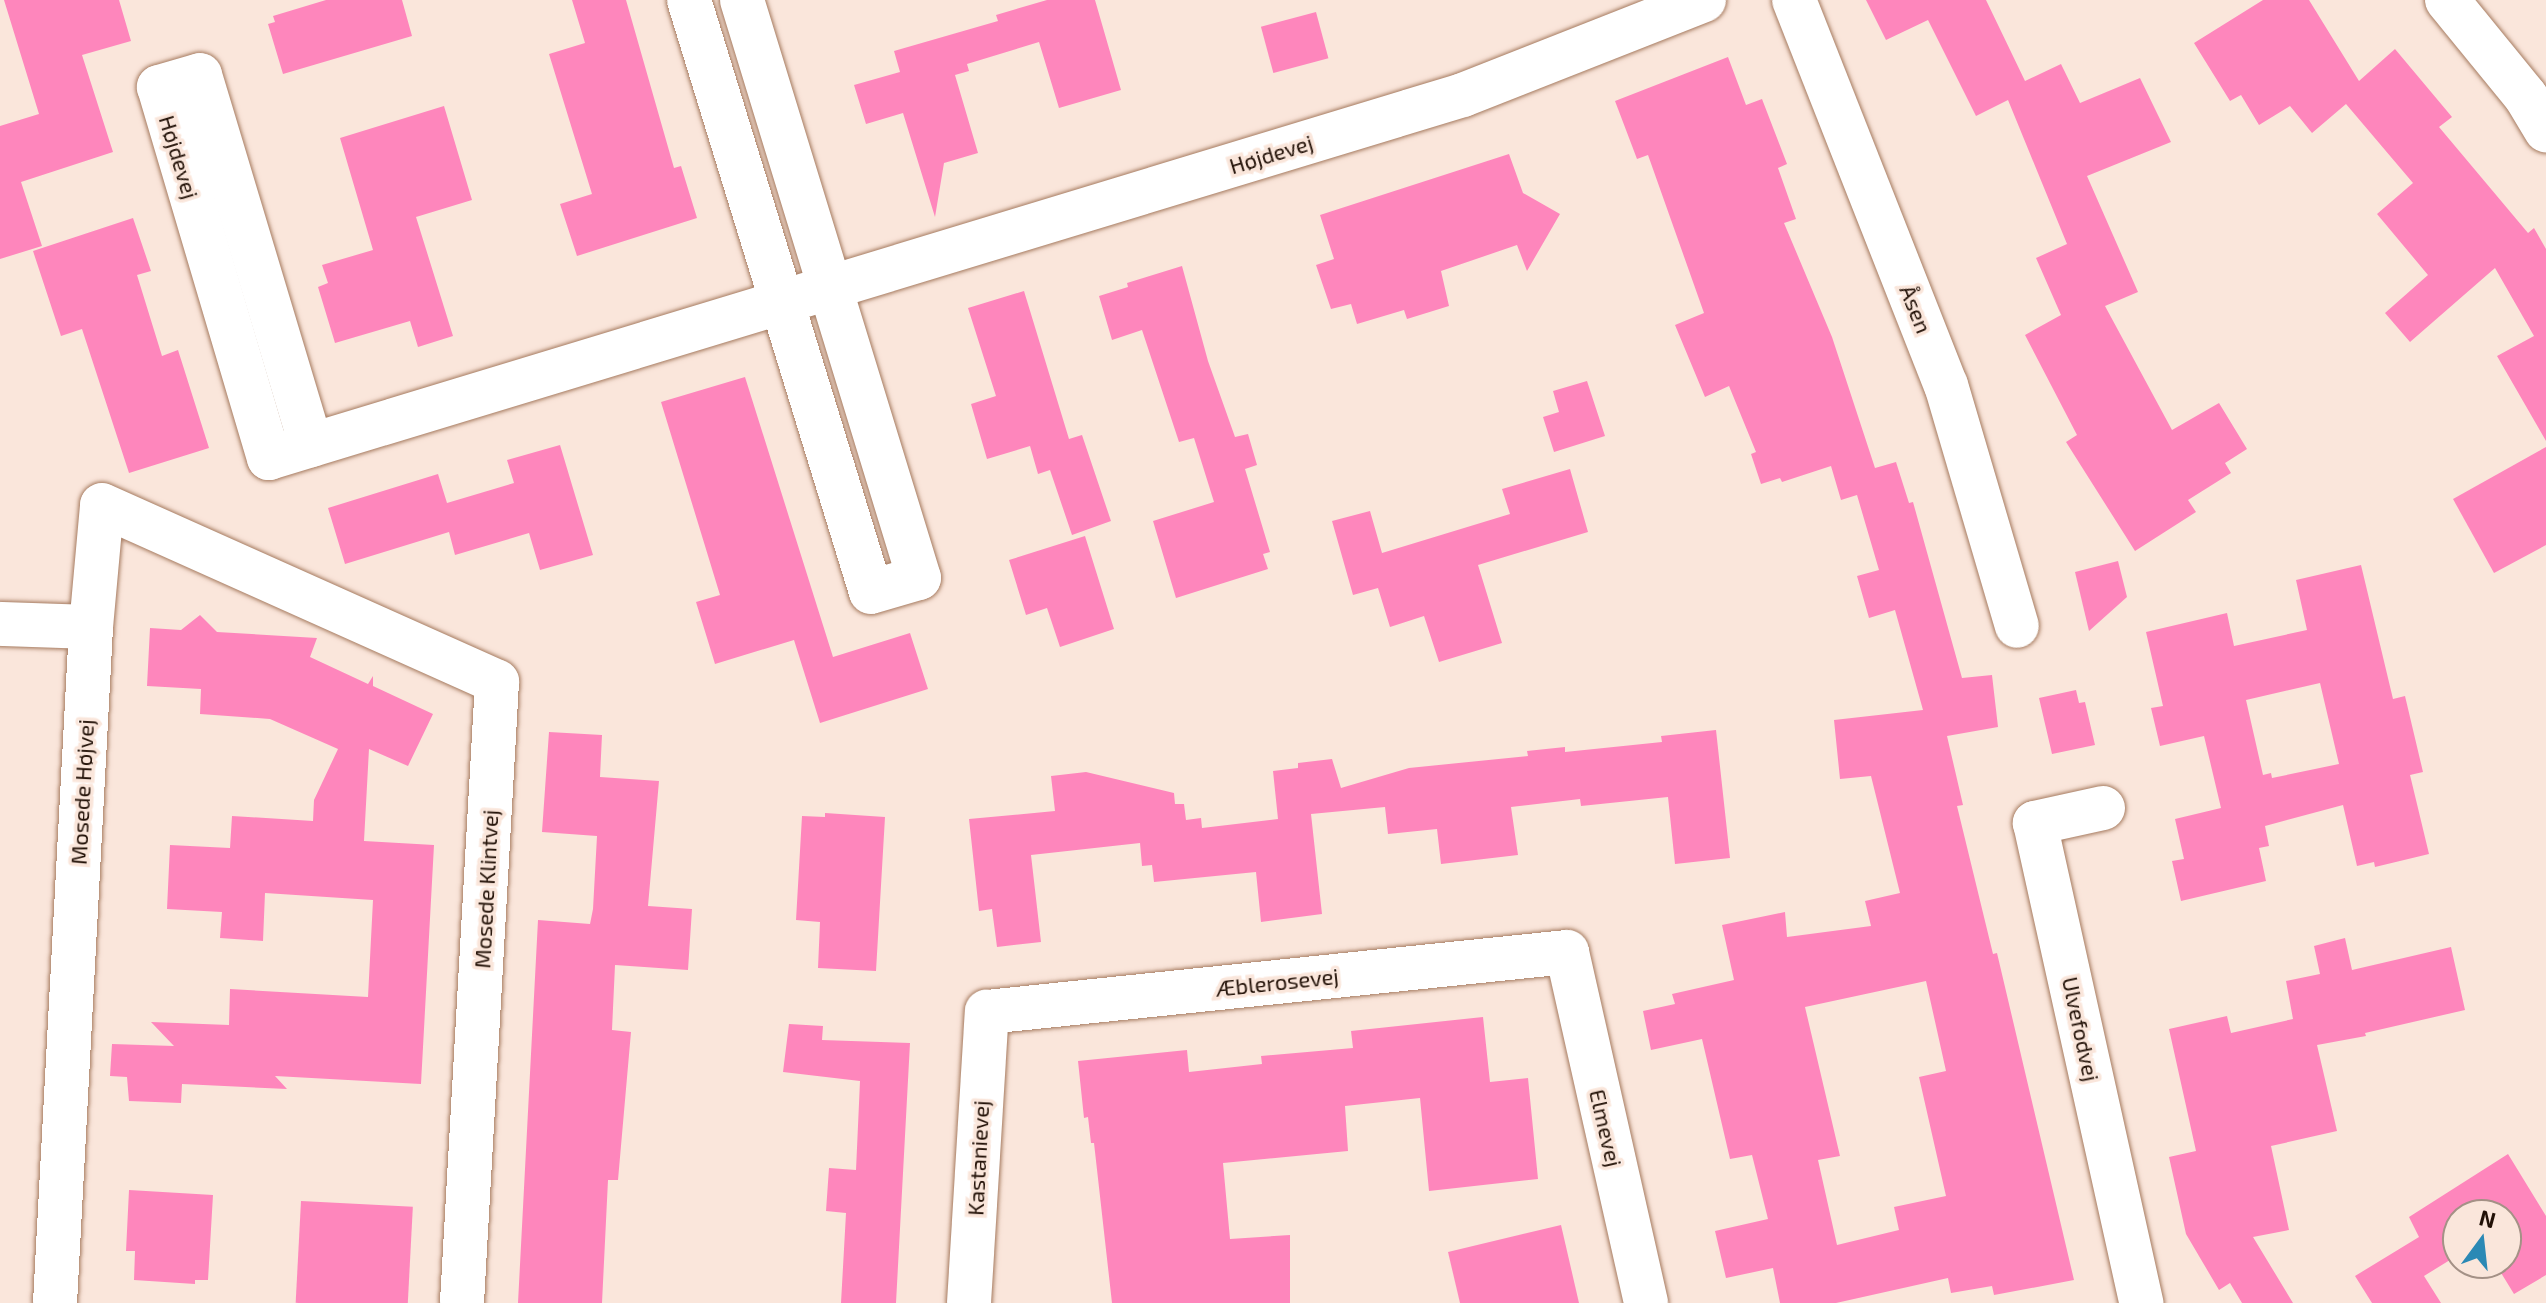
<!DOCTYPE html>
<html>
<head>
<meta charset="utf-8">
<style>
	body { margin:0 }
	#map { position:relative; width:2546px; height:1303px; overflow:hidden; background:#fae6db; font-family:"Exo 2",sans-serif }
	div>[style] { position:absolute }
	.building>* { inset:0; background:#fe86bc; transform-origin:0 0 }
	.roads { filter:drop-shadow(0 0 2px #a67b60) drop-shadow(0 0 2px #a67b60) }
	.minor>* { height:44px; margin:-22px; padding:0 22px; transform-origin:22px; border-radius:22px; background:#fff }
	span { translate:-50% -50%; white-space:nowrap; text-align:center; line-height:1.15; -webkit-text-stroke:7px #fae6db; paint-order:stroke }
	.street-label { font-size:22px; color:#221107 }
	.north { position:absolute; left:2442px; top:1199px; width:80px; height:80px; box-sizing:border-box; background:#fae6db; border:2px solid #a49186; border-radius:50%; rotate:15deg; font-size:22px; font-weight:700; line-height:32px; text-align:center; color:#221107 }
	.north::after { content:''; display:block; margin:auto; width:28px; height:36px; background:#2b89b5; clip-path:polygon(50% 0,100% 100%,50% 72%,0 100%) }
</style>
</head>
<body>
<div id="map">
	<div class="building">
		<div style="clip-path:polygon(4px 0,119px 0,131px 41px,82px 55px,113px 152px,21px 182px,42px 246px,0 259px,0 126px,39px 114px)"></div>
		<div style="clip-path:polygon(326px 0,402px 0,412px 36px,283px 74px,268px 24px,275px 22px,273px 16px)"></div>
		<div style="clip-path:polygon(572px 0,626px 0,674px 168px,681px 166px,697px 218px,577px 256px,560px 204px,592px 194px,549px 54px,585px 43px)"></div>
		<div style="clip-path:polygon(1047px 0,1095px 0,1121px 90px,1059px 108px,1039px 42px,967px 64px,969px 71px,955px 75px,978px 153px,944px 163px,935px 217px,903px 113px,866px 124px,854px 85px,900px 72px,894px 51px,998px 21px,996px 15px)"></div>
		<div style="clip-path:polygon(1866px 0,1986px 0,2025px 81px,2061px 64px,2080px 103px,2140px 78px,2171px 142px,2087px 176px,2138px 292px,2105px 306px,2172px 430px,2219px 403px,2247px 449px,2225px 463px,2231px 473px,2188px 500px,2196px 512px,2135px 551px,2066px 442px,2077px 435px,2025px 335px,2061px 315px,2036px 258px,2067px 244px,2008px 100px,1976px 116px,1928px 20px,1886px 40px)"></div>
		<div style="clip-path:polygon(2263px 0,2309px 0,2359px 81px,2395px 49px,2452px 117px,2439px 127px,2528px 233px,2534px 228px,2546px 249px,2546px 441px,2497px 356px,2534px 336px,2495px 268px,2410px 342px,2385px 313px,2428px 275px,2377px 214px,2413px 183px,2346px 104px,2312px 133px,2290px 106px,2259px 125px,2241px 95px,2230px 101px,2194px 43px)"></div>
		<div style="left:1316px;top:12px;width:48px;height:57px;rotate:75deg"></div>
		<div style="clip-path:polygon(evenodd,1728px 57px,1746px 105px,1762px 99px,1787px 164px,1778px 168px,1796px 219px,1784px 223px,1832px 337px,1875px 468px,1896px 462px,1909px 503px,1913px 502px,1962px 678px,1992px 675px,1998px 727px,1947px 736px,1963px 805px,1957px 806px,1993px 954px,1997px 953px,2074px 1280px,1994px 1295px,1992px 1286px,1951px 1293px,1948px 1278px,1836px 1303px,1780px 1303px,1773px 1268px,1726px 1278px,1715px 1231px,1768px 1219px,1752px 1155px,1730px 1159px,1702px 1039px,1651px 1050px,1643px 1011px,1675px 1004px,1672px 994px,1734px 980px,1722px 925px,1785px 912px,1787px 937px,1871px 926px,1865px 901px,1900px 893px,1871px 776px,1840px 779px,1834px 720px,1923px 710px,1895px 610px,1869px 618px,1857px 576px,1879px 570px,1857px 495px,1841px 500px,1831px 466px,1782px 482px,1780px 478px,1761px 484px,1751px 454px,1756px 452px,1729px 386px,1705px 397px,1675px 325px,1704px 313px,1648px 155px,1637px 159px,1615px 101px,1728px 57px,1926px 981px,1946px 1071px,1919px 1077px,1946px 1196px,1894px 1207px,1899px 1230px,1837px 1245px,1818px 1160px,1840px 1156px,1805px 1007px,1926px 981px)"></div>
		<div style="clip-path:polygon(444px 106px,472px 200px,416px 217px,453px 336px,418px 347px,410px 321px,335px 343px,318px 287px,328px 283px,322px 265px,373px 250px,340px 138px)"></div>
		<div style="clip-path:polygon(1509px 154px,1523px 193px,1560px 214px,1527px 271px,1517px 245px,1441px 271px,1449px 306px,1407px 319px,1404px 310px,1357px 324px,1351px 304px,1331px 309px,1316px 265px,1334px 259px,1320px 215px)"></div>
		<div style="clip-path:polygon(133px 218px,151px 271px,137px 275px,162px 356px,178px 350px,209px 448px,129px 473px,82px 329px,61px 336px,33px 251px)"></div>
		<div style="clip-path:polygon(1182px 266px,1208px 361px,1235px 437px,1248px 434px,1257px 465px,1245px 469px,1270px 552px,1263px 554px,1268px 569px,1176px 598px,1153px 521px,1214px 502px,1194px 438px,1179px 442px,1142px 330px,1112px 340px,1099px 296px,1128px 287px,1127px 283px)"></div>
		<div style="clip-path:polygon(1024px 291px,1069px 439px,1082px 435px,1111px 521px,1072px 535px,1050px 470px,1038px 474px,1030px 446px,987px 459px,971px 404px,996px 396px,968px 308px)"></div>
		<div style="clip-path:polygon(745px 377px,833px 657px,910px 633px,928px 689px,820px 723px,794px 640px,715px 664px,696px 602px,720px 595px,661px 402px)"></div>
		<div style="clip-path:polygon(1587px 381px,1605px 436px,1554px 452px,1543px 417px,1559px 412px,1553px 391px)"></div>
		<div style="clip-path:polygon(560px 445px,593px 555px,540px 570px,529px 533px,455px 555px,449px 532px,345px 564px,328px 508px,438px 474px,447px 503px,514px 483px,507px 460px)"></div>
		<div style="clip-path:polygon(2546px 447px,2546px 545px,2494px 573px,2453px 499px)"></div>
		<div style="clip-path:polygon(1570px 469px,1588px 532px,1478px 565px,1502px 643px,1439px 662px,1424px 616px,1390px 627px,1378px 588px,1353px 595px,1332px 521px,1370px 511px,1382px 553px,1510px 514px,1502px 489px)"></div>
		<div style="clip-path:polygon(1085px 536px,1114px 629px,1060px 647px,1047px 608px,1026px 615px,1009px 560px)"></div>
		<div style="clip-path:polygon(2118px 561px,2127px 597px,2089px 631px,2075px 572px)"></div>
		<div style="clip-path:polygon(evenodd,2361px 565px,2393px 699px,2405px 696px,2423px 772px,2410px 775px,2429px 854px,2375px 867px,2374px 862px,2357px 866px,2343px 805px,2265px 826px,2269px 846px,2259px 848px,2266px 881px,2181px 901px,2172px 861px,2184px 859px,2175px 819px,2221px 808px,2204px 736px,2160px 746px,2151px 708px,2163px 706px,2146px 632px,2227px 613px,2234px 646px,2307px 630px,2296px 580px,2361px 565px,2320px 683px,2339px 764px,2272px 778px,2271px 773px,2263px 775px,2246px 700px,2320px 683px)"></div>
		<div style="clip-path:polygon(200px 615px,217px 632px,317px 638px,310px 657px,368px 684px,373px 676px,373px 686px,433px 714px,408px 766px,369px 749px,364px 841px,434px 845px,421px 1084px,275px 1076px,287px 1089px,182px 1084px,181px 1103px,129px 1101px,127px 1077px,110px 1076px,112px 1044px,174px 1046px,151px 1022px,229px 1025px,230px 989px,368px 997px,373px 900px,265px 893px,263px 941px,220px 938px,222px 912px,167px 909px,170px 845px,230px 848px,232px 816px,313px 821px,314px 800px,338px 749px,270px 719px,200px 714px,201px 689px,147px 686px,150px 628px,181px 630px)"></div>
		<div style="clip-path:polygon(2076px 690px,2079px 703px,2085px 702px,2095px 745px,2052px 754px,2039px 698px)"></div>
		<div style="clip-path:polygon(1716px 730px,1730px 858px,1675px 864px,1668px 797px,1581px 806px,1580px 799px,1511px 807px,1518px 855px,1441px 864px,1437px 829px,1388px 834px,1385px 807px,1311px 814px,1322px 914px,1261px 922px,1256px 872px,1154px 882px,1152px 865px,1142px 866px,1140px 843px,1031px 855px,1041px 942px,997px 947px,992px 909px,979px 911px,969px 819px,1055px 811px,1051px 776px,1086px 772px,1174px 793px,1175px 804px,1184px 804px,1186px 820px,1201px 818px,1202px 828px,1278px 819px,1273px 771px,1298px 768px,1298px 763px,1332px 759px,1341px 788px,1409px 768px,1528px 756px,1527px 751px,1565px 747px,1565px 752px,1662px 742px,1661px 736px)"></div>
		<div style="clip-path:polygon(549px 732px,602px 735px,600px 777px,659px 781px,648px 906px,692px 909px,688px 970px,615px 965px,612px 1030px,631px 1032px,618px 1180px,608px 1180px,602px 1303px,518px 1303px,538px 920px,590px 924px,593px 909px,597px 836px,542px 832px)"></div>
		<div style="clip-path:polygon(825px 813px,885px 817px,876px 971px,818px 968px,820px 922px,796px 920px,802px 816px,825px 817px)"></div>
		<div style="clip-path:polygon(2345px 938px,2352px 970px,2451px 947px,2465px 1010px,2365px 1033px,2366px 1036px,2317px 1045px,2337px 1131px,2271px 1146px,2289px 1230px,2253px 1237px,2293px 1303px,2242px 1303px,2230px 1283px,2219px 1290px,2186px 1234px,2169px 1157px,2196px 1151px,2169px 1029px,2227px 1016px,2231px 1033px,2293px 1019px,2286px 981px,2320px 974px,2314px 946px)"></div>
		<div style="clip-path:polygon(1483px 1017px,1490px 1082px,1528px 1078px,1538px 1179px,1429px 1191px,1420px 1098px,1345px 1106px,1348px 1151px,1223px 1163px,1230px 1239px,1290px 1235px,1290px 1303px,1112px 1303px,1094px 1143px,1091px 1143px,1088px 1117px,1084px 1118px,1078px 1061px,1187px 1050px,1189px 1072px,1262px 1064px,1261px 1056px,1353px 1048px,1351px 1031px)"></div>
		<div style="clip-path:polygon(789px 1024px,823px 1026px,822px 1040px,910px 1043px,896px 1303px,841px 1303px,846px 1213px,826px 1211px,829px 1168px,856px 1170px,860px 1081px,783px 1072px)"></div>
		<div style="clip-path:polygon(2508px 1154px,2546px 1216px,2546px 1275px,2514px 1294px,2495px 1263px,2506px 1263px,2506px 1215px,2458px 1215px,2458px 1255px,2424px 1276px,2441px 1303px,2372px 1303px,2355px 1276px,2419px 1237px,2409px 1217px)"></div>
		<div style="clip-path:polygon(129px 1190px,213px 1195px,208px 1280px,195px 1280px,195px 1284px,134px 1280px,135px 1251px,126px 1251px)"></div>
		<div style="left:301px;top:1201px;width:112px;height:102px;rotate:3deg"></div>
		<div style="clip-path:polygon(1561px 1225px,1579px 1303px,1460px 1303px,1448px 1252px)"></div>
	</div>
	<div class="roads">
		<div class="minor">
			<div style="left:689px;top:0;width:619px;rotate:72.91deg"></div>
			<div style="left:871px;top:592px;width:50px;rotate:-16.3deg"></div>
			<div style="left:919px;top:578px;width:604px;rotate:-107.03deg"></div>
			<div style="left:1794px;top:0;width:414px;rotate:68.5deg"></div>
			<div style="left:1946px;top:385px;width:251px;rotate:73.6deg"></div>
			<div style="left:2447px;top:0;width:125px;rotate:50.8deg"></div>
			<div style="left:2526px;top:97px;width:39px;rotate:59deg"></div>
			<div style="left:311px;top:445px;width:386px;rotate:-106.7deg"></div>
			<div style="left:200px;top:75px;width:43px;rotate:163.7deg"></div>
			<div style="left:159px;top:87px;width:387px;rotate:73.5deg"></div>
			<div style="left:269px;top:458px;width:1248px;rotate:-16.91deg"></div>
			<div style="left:1463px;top:95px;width:259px;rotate:-21.5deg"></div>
			<div style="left:0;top:624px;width:91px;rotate:1.9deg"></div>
			<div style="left:2103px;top:808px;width:70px;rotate:167.6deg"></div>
			<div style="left:2035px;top:823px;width:492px;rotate:77.5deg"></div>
			<div style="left:55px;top:1303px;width:677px;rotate:-86.95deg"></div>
			<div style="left:91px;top:627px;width:122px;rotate:-84.8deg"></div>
			<div style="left:102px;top:505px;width:433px;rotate:24.1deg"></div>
			<div style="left:497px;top:682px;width:622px;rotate:93.23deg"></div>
			<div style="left:969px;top:1303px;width:292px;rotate:-86.5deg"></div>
			<div style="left:987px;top:1012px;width:583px;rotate:-5.91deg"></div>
			<div style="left:1567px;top:952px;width:360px;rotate:77.3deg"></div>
		</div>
	</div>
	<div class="street-label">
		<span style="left:1271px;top:154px;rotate:-17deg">Højdevej</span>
		<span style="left:179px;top:157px;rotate:73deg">Højdevej</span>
		<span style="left:1916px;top:309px;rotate:68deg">Åsen</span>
		<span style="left:82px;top:792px;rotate:-87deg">Mosede Højvej</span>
		<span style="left:486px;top:889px;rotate:-87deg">Mosede Klintvej</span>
		<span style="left:1277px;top:982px;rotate:-6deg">Æblerosevej</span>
		<span style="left:2081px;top:1029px;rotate:78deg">Ulvefodvej</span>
		<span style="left:1606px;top:1128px;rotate:77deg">Elmevej</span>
		<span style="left:978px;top:1158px;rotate:-87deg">Kastanievej</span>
	</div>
	<div class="north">N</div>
</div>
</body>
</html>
